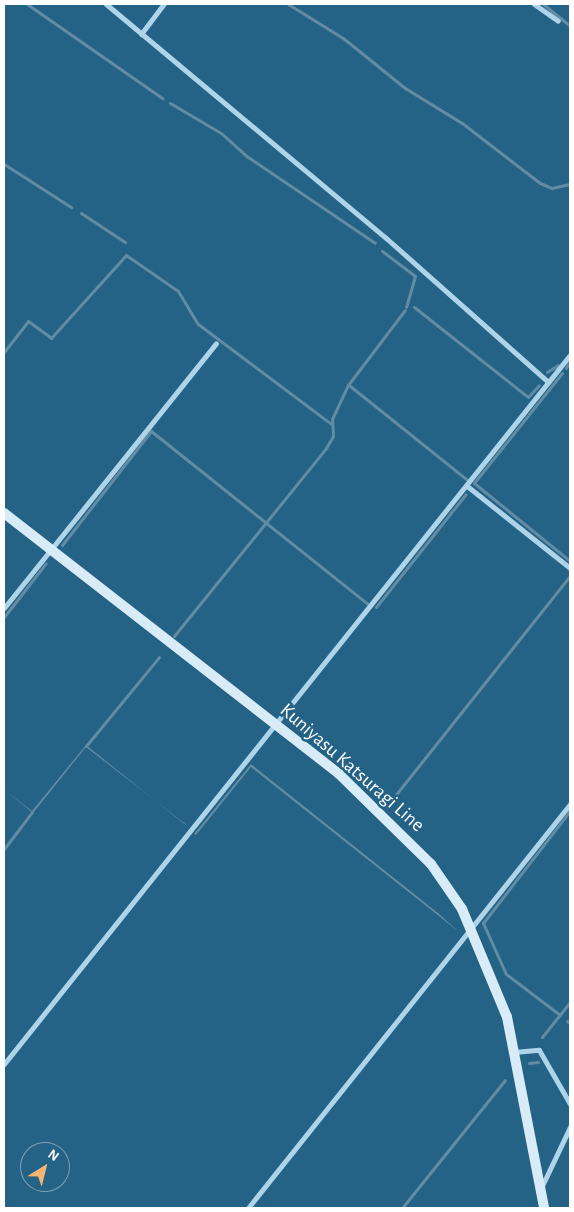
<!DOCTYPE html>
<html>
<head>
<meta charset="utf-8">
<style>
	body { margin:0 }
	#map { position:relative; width:574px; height:1212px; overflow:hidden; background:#246286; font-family:"Alegreya Sans",sans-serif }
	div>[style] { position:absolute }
	.water>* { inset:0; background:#628ca4 }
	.stream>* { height:3px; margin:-1.5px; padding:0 1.5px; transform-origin:1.5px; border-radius:1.5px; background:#628ca4 }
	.street>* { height:5px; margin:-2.5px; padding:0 2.5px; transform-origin:2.5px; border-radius:2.5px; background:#aed4e9 }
	.secondary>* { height:10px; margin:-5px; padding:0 5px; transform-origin:5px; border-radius:5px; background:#d8ecf7 }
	span { translate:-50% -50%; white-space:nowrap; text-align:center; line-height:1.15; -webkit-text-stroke:5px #246286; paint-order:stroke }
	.street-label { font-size:20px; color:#fff }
	.frame { position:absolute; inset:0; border:5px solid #fff; pointer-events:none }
	.north { position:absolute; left:20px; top:1142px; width:50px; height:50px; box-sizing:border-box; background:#246286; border:1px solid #7ca1b6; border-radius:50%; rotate:36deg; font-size:14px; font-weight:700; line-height:20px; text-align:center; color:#fff }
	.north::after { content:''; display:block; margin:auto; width:18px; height:22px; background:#f3b571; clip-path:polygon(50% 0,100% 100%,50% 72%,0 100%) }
</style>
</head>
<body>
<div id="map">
	<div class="water">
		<div style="clip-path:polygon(86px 745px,183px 823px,188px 826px,86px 747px,33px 813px,4px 790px,32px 811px)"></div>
		<div style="clip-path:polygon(251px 764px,438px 913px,459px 932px,251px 767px,196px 835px,194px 834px)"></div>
	</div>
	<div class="stream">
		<div style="left:27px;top:4px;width:165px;rotate:34.8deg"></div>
		<div style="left:288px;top:4px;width:65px;rotate:31.7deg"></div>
		<div style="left:343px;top:38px;width:80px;rotate:38.9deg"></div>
		<div style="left:405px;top:88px;width:67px;rotate:31.6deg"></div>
		<div style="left:462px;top:123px;width:98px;rotate:37.6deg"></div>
		<div style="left:540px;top:183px;width:13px;rotate:23deg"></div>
		<div style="left:552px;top:188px;width:18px;rotate:-13deg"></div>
		<div style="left:543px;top:4px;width:35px;rotate:39deg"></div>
		<div style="left:170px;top:103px;width:59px;rotate:30.5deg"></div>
		<div style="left:221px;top:133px;width:36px;rotate:42deg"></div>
		<div style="left:248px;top:157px;width:153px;rotate:34.1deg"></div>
		<div style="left:4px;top:164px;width:80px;rotate:32.7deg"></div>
		<div style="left:81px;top:213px;width:53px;rotate:33.4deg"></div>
		<div style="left:382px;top:251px;width:41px;rotate:37.1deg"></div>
		<div style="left:415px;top:276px;width:32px;rotate:106deg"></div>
		<div style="left:414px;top:307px;width:145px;rotate:38.3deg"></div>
		<div style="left:528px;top:397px;width:16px;rotate:-47deg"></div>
		<div style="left:4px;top:352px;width:39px;rotate:-52deg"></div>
		<div style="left:28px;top:321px;width:29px;rotate:36deg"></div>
		<div style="left:51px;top:338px;width:112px;rotate:-47.9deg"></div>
		<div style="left:126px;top:255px;width:63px;rotate:34.7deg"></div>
		<div style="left:178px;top:291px;width:39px;rotate:59deg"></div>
		<div style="left:198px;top:324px;width:166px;rotate:36.9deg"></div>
		<div style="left:566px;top:368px;width:7px;rotate:-56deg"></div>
		<div style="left:547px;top:372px;width:13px;rotate:-32deg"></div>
		<div style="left:562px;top:373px;width:141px;rotate:128.7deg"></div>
		<div style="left:474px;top:483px;width:124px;rotate:39.1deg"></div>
		<div style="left:350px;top:386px;width:149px;rotate:38.7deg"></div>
		<div style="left:62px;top:545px;width:145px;rotate:-52deg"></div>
		<div style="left:151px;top:431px;width:278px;rotate:38.6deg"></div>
		<div style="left:376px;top:607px;width:144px;rotate:-51.5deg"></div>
		<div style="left:4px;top:617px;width:68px;rotate:-52.1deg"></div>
		<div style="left:174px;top:636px;width:242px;rotate:-51deg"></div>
		<div style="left:326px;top:448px;width:14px;rotate:-60deg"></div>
		<div style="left:333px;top:436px;width:17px;rotate:-93deg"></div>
		<div style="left:332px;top:419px;width:38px;rotate:-65deg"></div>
		<div style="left:348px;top:385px;width:94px;rotate:-52.8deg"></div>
		<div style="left:86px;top:746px;width:115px;rotate:-50.6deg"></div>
		<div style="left:390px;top:802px;width:288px;rotate:-51.5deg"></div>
		<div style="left:4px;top:849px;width:46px;rotate:-52.9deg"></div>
		<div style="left:560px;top:1015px;width:68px;rotate:-142.8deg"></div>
		<div style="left:506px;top:974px;width:56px;rotate:-114.3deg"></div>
		<div style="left:483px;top:923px;width:142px;rotate:-52.2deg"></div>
		<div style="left:567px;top:1021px;width:4px;rotate:34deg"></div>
		<div style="left:542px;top:1037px;width:45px;rotate:-51.3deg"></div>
		<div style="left:529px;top:1063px;width:9px;rotate:-6deg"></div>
		<div style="left:402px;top:1208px;width:164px;rotate:-51.2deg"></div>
	</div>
	<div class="street">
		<div style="left:106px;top:4px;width:365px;rotate:39.9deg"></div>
		<div style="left:386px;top:238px;width:217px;rotate:41.6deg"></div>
		<div style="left:534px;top:4px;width:29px;rotate:35deg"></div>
		<div style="left:141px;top:34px;width:38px;rotate:-53deg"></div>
		<div style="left:467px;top:486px;width:132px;rotate:38.5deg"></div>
		<div style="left:4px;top:608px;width:339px;rotate:-51.3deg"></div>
		<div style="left:514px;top:1052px;width:25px;rotate:-5deg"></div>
		<div style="left:539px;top:1050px;width:62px;rotate:60.1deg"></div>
		<div style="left:4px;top:1064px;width:907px;rotate:-51.4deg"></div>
		<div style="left:541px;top:1188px;width:68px;rotate:-64.6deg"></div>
		<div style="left:248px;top:1208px;width:517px;rotate:-51.44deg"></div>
	</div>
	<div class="secondary">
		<div style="left:4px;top:513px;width:425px;rotate:37.9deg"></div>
		<div style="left:339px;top:774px;width:129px;rotate:44.4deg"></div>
		<div style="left:431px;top:864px;width:55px;rotate:55.4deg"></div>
		<div style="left:462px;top:909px;width:117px;rotate:67.4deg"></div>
		<div style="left:507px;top:1017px;width:195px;rotate:79deg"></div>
	</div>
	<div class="street-label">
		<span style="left:352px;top:768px;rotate:41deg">Kuniyasu Katsuragi Line</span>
	</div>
	<div class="frame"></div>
	<div class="north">N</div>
</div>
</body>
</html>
